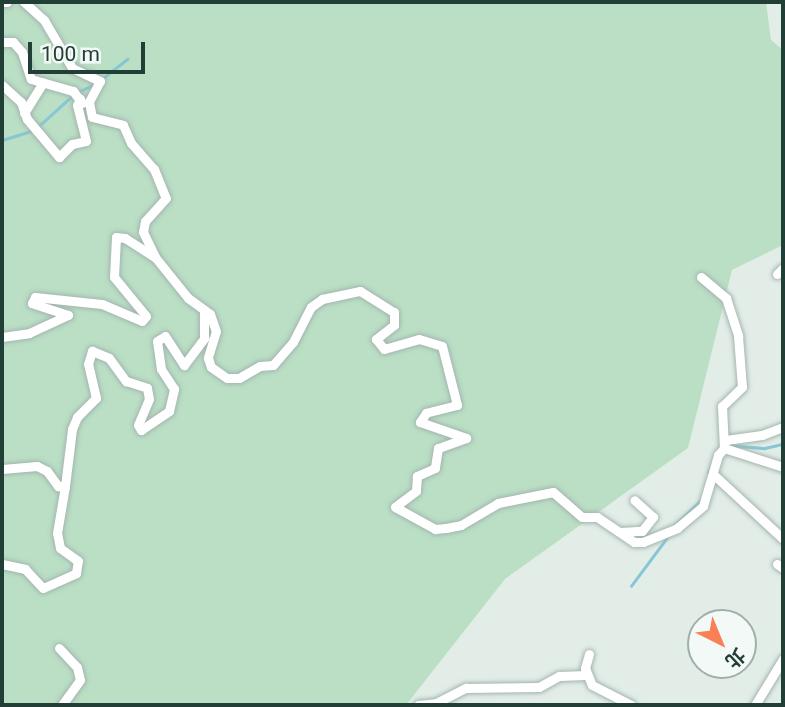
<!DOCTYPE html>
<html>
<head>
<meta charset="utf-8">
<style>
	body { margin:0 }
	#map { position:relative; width:785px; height:707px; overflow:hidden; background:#e2ede8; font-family:Roboto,"Noto Sans TC",sans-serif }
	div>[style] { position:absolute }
	.green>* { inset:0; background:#badfc5 }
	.stream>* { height:2.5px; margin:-1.25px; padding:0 1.25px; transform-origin:1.25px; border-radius:1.25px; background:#87c7d5 }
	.roads { filter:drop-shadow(0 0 2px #a4b5af) drop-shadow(0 0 2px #a4b5af) }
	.minor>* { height:9px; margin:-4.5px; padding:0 4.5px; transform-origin:4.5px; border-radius:4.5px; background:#fff }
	span { translate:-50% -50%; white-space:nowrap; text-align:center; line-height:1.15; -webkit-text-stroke:6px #f3f9f6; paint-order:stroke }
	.frame { position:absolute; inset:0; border:4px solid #213f37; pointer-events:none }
	.north { position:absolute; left:687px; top:609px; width:70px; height:70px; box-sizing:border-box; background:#f3f9f6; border:2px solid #9fafaa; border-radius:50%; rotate:137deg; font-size:19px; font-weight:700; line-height:28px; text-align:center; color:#213f37 }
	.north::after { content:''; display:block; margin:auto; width:24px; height:32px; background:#f97f54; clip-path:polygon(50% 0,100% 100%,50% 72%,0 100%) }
	.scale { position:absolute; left:28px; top:42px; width:117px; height:32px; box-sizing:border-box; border:4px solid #213f37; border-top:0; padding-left:9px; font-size:21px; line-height:24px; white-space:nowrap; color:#213f37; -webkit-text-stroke:5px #f3f9f6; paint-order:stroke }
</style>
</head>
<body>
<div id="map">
	<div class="green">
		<div style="clip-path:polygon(2px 2px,766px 2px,771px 40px,783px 50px,783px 245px,732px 270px,688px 448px,505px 579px,406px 705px,2px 705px)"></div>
	</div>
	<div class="stream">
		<div style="left:103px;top:78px;width:31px;rotate:-38deg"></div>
		<div style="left:78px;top:92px;width:21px;rotate:-25deg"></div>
		<div style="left:40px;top:125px;width:45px;rotate:-42.3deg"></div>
		<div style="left:2px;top:140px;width:31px;rotate:-17deg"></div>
		<div style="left:728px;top:445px;width:37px;rotate:5deg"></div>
		<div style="left:765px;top:448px;width:18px;rotate:-13deg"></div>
		<div style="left:708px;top:473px;width:27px;rotate:-66deg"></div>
		<div style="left:674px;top:526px;width:37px;rotate:-44deg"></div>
		<div style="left:631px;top:586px;width:64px;rotate:-53.3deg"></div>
	</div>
	<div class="roads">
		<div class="minor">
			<div style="left:2px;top:2px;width:5px"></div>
			<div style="left:24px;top:2px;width:27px;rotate:42deg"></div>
			<div style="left:44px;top:20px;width:56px;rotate:59.7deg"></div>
			<div style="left:72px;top:68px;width:31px;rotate:25deg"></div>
			<div style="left:100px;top:81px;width:24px;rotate:118deg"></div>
			<div style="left:89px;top:102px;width:15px;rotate:79deg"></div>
			<div style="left:92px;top:117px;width:32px;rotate:14deg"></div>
			<div style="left:123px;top:125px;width:20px;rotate:66deg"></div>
			<div style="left:131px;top:143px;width:35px;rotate:49deg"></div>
			<div style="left:154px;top:169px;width:31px;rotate:68deg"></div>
			<div style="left:166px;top:198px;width:31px;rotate:132deg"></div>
			<div style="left:145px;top:221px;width:11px;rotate:100deg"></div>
			<div style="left:143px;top:232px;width:28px;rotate:64deg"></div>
			<div style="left:155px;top:257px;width:53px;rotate:51.2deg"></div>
			<div style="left:188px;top:298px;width:27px;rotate:36deg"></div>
			<div style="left:210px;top:314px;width:18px;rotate:71deg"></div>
			<div style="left:216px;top:331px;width:28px;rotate:107deg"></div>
			<div style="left:208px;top:358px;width:9px;rotate:72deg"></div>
			<div style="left:211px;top:367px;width:19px;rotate:35deg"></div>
			<div style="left:227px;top:378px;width:12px"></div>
			<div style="left:239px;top:378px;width:24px;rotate:-30deg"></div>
			<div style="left:260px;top:366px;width:13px;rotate:-4deg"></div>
			<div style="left:273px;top:365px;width:30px;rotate:-49deg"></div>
			<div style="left:293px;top:342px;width:39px;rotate:-63deg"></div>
			<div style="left:311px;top:307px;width:14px;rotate:-36deg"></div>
			<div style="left:322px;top:299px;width:39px;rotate:-12deg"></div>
			<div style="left:360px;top:291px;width:40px;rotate:32deg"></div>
			<div style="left:394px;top:312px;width:13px;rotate:90deg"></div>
			<div style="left:394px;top:325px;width:23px;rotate:142deg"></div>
			<div style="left:376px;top:339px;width:13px;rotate:51deg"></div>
			<div style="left:384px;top:349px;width:36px;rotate:-16deg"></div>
			<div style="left:419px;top:339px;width:24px;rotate:17deg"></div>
			<div style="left:442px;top:346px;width:61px;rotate:75.7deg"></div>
			<div style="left:457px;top:405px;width:32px;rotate:166deg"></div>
			<div style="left:426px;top:413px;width:11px;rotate:124deg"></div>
			<div style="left:420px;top:422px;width:49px;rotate:19.2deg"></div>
			<div style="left:466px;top:438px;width:30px;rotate:160deg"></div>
			<div style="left:438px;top:448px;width:20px;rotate:99deg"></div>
			<div style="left:435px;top:468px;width:20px;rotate:156deg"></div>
			<div style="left:417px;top:476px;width:15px;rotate:94deg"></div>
			<div style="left:416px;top:491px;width:26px;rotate:143deg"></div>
			<div style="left:395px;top:507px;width:46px;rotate:28.8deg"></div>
			<div style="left:435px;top:529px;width:11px;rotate:-5deg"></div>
			<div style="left:446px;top:528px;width:15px;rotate:-11deg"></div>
			<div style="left:461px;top:525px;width:43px;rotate:-30.7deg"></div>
			<div style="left:498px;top:503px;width:56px;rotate:-11.3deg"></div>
			<div style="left:553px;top:492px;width:38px;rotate:41deg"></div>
			<div style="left:582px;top:517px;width:15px"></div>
			<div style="left:597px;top:517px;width:45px;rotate:34deg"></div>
			<div style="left:634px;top:542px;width:9px"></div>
			<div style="left:643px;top:542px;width:37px;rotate:-22deg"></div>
			<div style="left:677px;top:528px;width:34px;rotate:-40deg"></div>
			<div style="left:703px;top:506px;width:53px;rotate:-73.6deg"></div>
			<div style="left:718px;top:455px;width:9px;rotate:-49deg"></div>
			<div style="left:724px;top:448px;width:62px;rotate:17.9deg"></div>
			<div style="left:2px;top:42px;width:11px"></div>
			<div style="left:13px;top:42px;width:13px;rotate:48deg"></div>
			<div style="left:22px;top:52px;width:28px;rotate:72deg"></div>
			<div style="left:31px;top:79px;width:44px;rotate:15.9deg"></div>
			<div style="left:73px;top:91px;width:15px;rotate:53deg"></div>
			<div style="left:2px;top:85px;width:25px;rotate:42deg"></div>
			<div style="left:21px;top:102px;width:18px;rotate:71deg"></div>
			<div style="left:27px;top:119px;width:50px;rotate:49.9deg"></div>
			<div style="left:59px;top:157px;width:18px;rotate:-45deg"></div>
			<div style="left:72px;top:144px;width:14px;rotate:-12deg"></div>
			<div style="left:86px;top:141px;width:37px;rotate:-104deg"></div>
			<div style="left:77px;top:105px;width:7px;rotate:-63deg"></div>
			<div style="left:24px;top:113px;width:36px;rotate:-58deg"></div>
			<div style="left:777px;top:274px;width:8px;rotate:-45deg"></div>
			<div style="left:701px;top:277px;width:33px;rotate:40deg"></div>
			<div style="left:726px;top:298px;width:40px;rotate:72deg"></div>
			<div style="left:738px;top:336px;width:51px;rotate:85.5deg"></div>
			<div style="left:742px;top:387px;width:28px;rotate:136deg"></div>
			<div style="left:722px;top:406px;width:42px;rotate:87.3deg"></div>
			<div style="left:2px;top:337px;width:27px;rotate:-8deg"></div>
			<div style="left:29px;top:333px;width:43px;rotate:-24.8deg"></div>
			<div style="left:68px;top:315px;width:38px;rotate:-162deg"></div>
			<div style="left:32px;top:303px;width:7px;rotate:-63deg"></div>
			<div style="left:35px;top:297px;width:67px;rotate:6deg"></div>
			<div style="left:102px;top:304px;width:43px;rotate:23deg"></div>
			<div style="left:142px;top:321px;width:6px;rotate:-51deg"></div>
			<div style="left:146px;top:316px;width:50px;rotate:-129.4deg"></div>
			<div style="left:114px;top:277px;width:40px;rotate:-87.1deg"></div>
			<div style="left:116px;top:237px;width:9px;rotate:6deg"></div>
			<div style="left:125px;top:238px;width:35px;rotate:33deg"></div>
			<div style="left:726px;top:440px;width:36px;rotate:-8deg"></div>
			<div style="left:762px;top:435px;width:22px;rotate:-21deg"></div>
			<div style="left:2px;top:469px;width:35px;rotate:-5deg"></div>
			<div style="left:37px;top:466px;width:11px;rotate:27deg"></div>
			<div style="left:47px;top:471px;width:19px;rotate:54deg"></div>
			<div style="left:58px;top:486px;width:7px"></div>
			<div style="left:65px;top:486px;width:57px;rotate:-83deg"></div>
			<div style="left:72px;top:429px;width:13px;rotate:-67deg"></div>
			<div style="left:77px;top:417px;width:27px;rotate:-45deg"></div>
			<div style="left:96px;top:398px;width:35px;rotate:-103deg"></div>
			<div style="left:88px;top:364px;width:14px;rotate:-73deg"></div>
			<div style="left:92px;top:351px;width:18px;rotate:22deg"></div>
			<div style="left:109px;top:358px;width:29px;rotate:54deg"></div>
			<div style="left:126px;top:381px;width:22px;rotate:18deg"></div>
			<div style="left:147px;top:388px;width:11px;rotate:80deg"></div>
			<div style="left:149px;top:399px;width:28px;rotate:113deg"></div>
			<div style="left:138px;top:425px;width:6px;rotate:59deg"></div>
			<div style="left:141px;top:430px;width:34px;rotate:-34deg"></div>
			<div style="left:169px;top:411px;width:23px;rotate:-77deg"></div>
			<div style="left:174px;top:389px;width:24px;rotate:-123deg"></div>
			<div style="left:161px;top:369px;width:28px;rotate:-98deg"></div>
			<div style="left:157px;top:341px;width:9px;rotate:-32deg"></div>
			<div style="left:165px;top:336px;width:35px;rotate:57deg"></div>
			<div style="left:184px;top:365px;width:34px;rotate:-53deg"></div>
			<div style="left:204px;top:338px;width:28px;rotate:-90deg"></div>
			<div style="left:714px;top:475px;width:94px;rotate:42.8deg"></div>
			<div style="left:620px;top:532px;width:22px;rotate:-3deg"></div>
			<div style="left:642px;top:531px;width:18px;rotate:-52deg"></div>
			<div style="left:653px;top:517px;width:25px;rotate:-138deg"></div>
			<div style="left:2px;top:564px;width:24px;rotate:12deg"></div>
			<div style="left:25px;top:569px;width:26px;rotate:47deg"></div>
			<div style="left:43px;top:588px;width:36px;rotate:-24deg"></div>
			<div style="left:76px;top:573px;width:12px;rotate:-81deg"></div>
			<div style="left:78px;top:561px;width:22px;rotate:-144deg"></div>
			<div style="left:60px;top:548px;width:15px;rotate:-101deg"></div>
			<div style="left:57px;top:533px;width:48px;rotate:-80.3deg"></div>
			<div style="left:777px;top:564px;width:7px;rotate:34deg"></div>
			<div style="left:59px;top:648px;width:26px;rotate:47deg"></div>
			<div style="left:77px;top:667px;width:13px;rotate:77deg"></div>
			<div style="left:80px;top:680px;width:31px;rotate:126deg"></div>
			<div style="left:589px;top:654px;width:15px;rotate:106deg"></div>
			<div style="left:585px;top:668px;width:18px;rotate:68deg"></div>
			<div style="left:592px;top:685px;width:44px;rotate:27.1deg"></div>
			<div style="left:418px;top:705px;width:18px;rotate:-6deg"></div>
			<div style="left:436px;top:703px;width:34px;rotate:-27deg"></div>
			<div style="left:466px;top:688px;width:73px;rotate:-0.8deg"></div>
			<div style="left:539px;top:687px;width:23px;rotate:-29deg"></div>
			<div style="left:559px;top:676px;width:27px;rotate:-2deg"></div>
			<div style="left:755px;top:705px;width:54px;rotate:-58.7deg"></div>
		</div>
	</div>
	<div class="frame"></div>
	<div class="north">北</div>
	<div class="scale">100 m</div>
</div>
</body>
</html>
